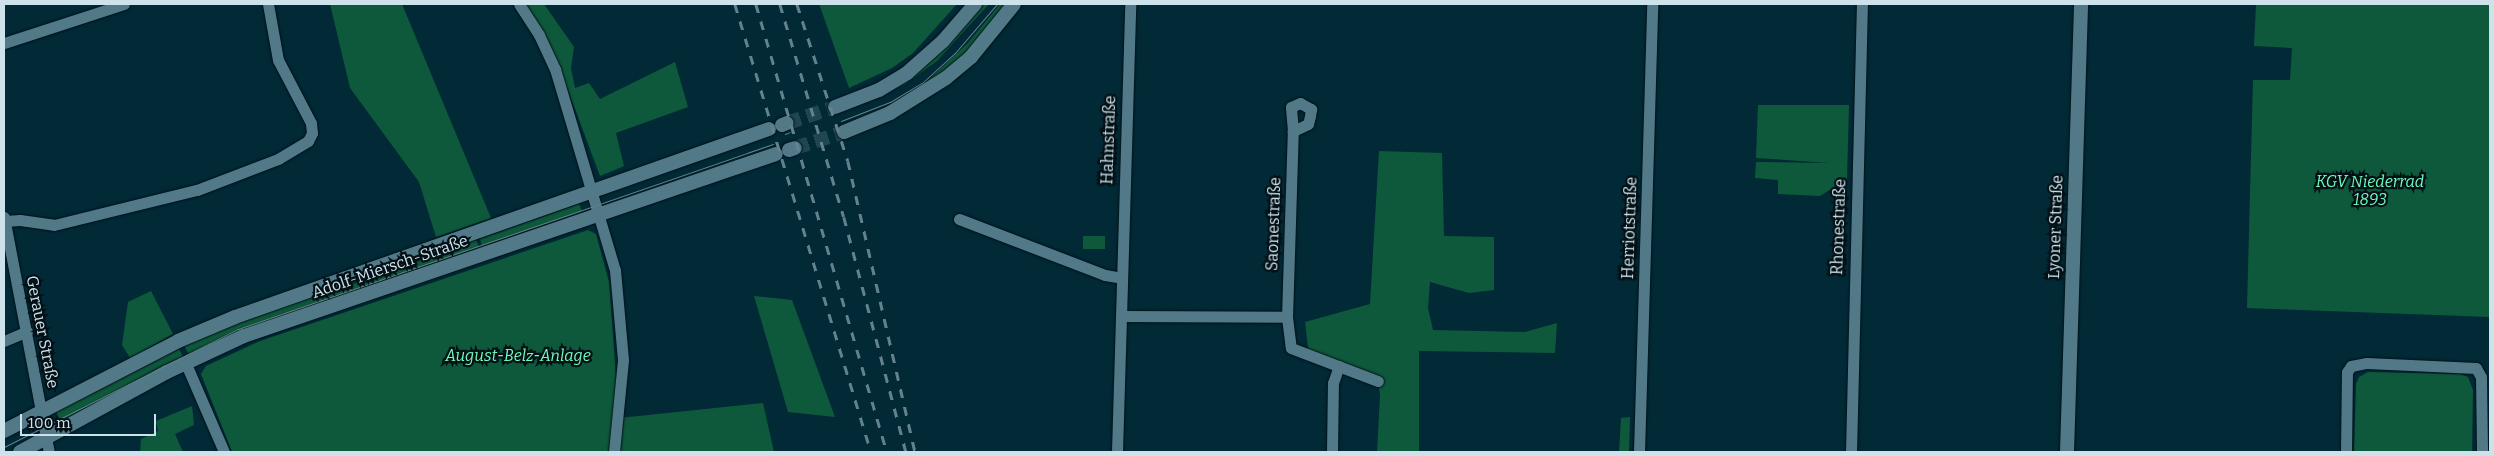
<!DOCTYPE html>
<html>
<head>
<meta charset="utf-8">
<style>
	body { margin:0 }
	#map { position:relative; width:2494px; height:456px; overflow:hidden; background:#012a36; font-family:Bitter,serif }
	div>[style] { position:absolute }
	.green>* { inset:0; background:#0e593b; transform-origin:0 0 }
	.secondary-tunnel>* { height:14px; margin-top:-7px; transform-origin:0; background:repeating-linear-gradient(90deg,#204651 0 14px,transparent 0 21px) }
	.roads { filter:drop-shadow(0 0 1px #011017) drop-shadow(0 0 1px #011017) }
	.minor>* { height:11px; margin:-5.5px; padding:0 5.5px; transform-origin:5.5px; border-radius:5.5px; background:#527988 }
	.secondary>* { height:14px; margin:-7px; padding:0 7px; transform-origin:7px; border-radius:7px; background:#527988 }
	.tram>* { height:1px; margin:-0.5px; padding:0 0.5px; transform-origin:0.5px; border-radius:0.5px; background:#63828d }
	.rail>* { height:2.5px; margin-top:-1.25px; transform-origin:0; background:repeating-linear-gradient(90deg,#63828d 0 9px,transparent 0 18px) }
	span { translate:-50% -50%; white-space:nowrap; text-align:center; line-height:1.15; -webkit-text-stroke:4.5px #031016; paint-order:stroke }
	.street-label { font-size:16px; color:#cee2eb }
	.park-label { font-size:16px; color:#70fbba; font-style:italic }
	.frame { position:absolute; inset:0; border:5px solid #cee2eb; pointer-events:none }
	.scale { position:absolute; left:20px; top:414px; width:136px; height:22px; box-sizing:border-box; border:2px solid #cee2eb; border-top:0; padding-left:6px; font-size:15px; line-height:18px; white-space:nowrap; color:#cee2eb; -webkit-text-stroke:4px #031016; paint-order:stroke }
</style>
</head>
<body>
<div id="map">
	<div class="green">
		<div style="clip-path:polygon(330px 4px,402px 4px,491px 218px,436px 237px,419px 182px,350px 88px)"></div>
		<div style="clip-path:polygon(519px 4px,544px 4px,574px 47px,571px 68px,575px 88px,589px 83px,600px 99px,675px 62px,688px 107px,616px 133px,624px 166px,600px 176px,559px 66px)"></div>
		<div style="clip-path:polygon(819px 4px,957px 4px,913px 53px,892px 68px,849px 88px)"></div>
		<div style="clip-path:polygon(980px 4px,989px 4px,937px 61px,904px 85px,853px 107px,876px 95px)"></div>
		<div style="clip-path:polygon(1000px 4px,1010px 4px,979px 41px,953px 66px,904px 100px,858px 122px,857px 118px,893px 104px,921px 87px,968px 43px)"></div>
		<div style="clip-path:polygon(2256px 4px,2490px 4px,2490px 317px,2247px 308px,2253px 80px,2290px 80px,2292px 48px,2254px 46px)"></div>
		<div style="clip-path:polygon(1758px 105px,1849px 105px,1847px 179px,1820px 196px,1778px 194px,1778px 180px,1755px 178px,1756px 162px,1830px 163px,1756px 158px)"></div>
		<div style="clip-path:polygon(1379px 151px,1442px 153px,1444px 236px,1494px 237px,1494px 290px,1469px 293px,1430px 282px,1428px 308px,1433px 330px,1525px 332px,1557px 323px,1555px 353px,1419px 351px,1419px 452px,1377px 452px,1380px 395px,1377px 375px,1342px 363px,1309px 356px,1305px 322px,1370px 304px)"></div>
		<div style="clip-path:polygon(579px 204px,582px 211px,578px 213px,482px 246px,480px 239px)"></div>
		<div style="clip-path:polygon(588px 230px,596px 234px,609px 282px,619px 418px,763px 403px,774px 452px,232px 452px,201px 374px,206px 366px,260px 341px)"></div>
		<div style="left:1083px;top:236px;width:22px;height:13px"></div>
		<div style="clip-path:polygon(476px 240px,479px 247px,238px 331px,189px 355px,184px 345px,240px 321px)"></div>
		<div style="clip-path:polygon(151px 291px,173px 334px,130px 358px,122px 345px,128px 302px)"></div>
		<div style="clip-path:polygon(754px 296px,792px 300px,835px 417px,788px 412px)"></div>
		<div style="left:179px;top:349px;width:11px;height:138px;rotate:63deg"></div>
		<div style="clip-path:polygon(2368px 372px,2460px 374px,2468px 377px,2473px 390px,2472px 452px,2354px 452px,2356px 384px,2359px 377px)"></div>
		<div style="clip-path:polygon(192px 406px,194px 425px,175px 434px,183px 452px,140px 452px,141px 439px,158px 431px,156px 421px)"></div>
		<div style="clip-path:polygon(1630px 417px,1629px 452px,1619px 452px,1621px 418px)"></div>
	</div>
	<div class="secondary-tunnel">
		<div style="left:787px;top:123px;width:51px;rotate:-18.4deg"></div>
		<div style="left:795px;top:148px;width:52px;rotate:-18.1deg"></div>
	</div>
	<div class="roads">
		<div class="minor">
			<div style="left:519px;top:4px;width:37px;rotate:57deg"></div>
			<div style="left:539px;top:35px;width:38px;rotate:65deg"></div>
			<div style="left:555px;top:69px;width:210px;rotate:73.4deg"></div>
			<div style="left:615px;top:270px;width:90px;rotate:84.9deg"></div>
			<div style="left:623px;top:360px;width:92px;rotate:95.6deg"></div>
			<div style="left:4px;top:43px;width:126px;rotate:-18deg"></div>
			<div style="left:1300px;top:103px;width:13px;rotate:29deg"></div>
			<div style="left:1311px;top:109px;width:7px;rotate:98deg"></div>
			<div style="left:1310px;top:116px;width:8px;rotate:104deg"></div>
			<div style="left:1308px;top:124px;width:17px;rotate:155deg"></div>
			<div style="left:1293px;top:131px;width:24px;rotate:-95deg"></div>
			<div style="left:1291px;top:107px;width:10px;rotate:-24deg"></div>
			<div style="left:4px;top:217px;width:239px;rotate:79.2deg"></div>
			<div style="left:959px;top:219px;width:156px;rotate:21deg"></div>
			<div style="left:1105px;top:275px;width:17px;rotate:10deg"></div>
			<div style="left:5px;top:221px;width:15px;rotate:-4deg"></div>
			<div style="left:20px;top:220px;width:34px;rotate:8deg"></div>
			<div style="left:54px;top:225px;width:147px;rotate:-13.8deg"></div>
			<div style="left:197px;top:190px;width:87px;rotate:-20.9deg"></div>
			<div style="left:278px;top:159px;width:35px;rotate:-31deg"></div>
			<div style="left:308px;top:141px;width:9px;rotate:-63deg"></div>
			<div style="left:312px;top:133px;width:10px;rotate:-96deg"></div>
			<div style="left:311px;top:123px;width:71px;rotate:-117.6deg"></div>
			<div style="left:278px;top:60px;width:57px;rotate:-100.1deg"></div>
			<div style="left:1121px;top:316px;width:166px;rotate:0.3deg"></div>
			<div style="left:1287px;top:317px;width:31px;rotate:83deg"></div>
			<div style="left:1291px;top:348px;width:93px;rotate:20.8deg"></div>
			<div style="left:1287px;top:317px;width:186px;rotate:-88.2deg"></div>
			<div style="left:4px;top:341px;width:25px;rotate:-23deg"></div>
			<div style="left:186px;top:364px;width:96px;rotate:66.6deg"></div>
			<div style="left:1117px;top:452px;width:448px;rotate:-88.3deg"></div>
			<div style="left:1332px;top:452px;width:69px;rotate:-89.2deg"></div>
			<div style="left:1333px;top:383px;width:18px;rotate:-71deg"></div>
			<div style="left:1639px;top:452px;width:448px;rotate:-88.3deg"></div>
			<div style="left:1851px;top:452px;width:448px;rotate:-88.6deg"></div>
			<div style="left:2346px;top:452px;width:80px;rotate:-89.3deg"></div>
			<div style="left:2347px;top:372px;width:7px;rotate:-56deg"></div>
			<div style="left:2351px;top:366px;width:16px;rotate:-11deg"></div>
			<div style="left:2367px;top:363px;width:109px;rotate:2.6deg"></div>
			<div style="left:2476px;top:368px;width:10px;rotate:61deg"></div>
			<div style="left:2481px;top:377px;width:75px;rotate:89.2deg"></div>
		</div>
		<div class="secondary">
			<div style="left:835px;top:107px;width:47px;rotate:-21.1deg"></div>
			<div style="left:879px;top:90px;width:33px;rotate:-31deg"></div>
			<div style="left:907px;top:73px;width:48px;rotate:-41.6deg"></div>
			<div style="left:943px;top:41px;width:49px;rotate:-49.1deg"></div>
			<div style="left:782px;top:125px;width:5px;rotate:-22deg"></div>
			<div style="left:844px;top:132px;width:50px;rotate:-22.4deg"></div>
			<div style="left:890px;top:113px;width:66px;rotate:-32deg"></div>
			<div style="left:946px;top:78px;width:33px;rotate:-40deg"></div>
			<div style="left:971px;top:57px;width:68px;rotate:-50.9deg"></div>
			<div style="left:789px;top:150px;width:6px;rotate:-18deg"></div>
			<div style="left:4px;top:431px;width:196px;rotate:-27.3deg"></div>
			<div style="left:178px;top:341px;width:62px;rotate:-22.8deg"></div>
			<div style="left:235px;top:317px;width:566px;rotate:-19.4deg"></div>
			<div style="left:20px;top:452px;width:167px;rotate:-28.6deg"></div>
			<div style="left:167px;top:372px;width:85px;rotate:-25.1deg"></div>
			<div style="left:244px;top:336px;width:562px;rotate:-18.89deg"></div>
			<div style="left:2067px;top:452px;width:448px;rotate:-88.2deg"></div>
		</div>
	</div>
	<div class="tram">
		<div style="left:841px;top:121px;width:53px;rotate:-21.2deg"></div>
		<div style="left:890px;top:102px;width:37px;rotate:-31deg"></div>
		<div style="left:922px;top:83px;width:45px;rotate:-42.3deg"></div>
		<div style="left:955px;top:53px;width:65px;rotate:-49.4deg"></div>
		<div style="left:785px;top:134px;width:5px;rotate:-22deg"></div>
		<div style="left:4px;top:447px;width:262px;rotate:-26.8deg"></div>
		<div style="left:238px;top:329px;width:566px;rotate:-19.08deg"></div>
	</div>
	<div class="rail">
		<div style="left:735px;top:4px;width:468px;rotate:73.1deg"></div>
		<div style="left:756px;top:4px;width:467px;rotate:73.7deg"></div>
		<div style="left:780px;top:4px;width:222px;rotate:73.3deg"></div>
		<div style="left:844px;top:217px;width:243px;rotate:75.2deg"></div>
		<div style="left:797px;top:4px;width:165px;rotate:72deg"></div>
		<div style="left:848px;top:161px;width:299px;rotate:77deg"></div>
	</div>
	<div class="street-label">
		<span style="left:1109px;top:140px;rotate:-88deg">Hahnstraße</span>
		<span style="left:1274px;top:224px;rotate:-88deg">Saonestraße</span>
		<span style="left:1839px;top:227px;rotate:-88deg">Rhonestraße</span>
		<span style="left:2056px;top:227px;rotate:-88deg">Lyoner Straße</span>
		<span style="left:1630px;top:228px;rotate:-88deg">Herriotstraße</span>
		<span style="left:390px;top:267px;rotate:-19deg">Adolf-Miersch-Straße</span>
		<span style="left:42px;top:332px;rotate:79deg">Gerauer Straße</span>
	</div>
	<div class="park-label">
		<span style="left:2370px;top:191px">KGV Niederrad<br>1893</span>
		<span style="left:518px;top:356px">August-Belz-Anlage</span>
	</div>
	<div class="frame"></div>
	<div class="scale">100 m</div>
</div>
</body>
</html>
